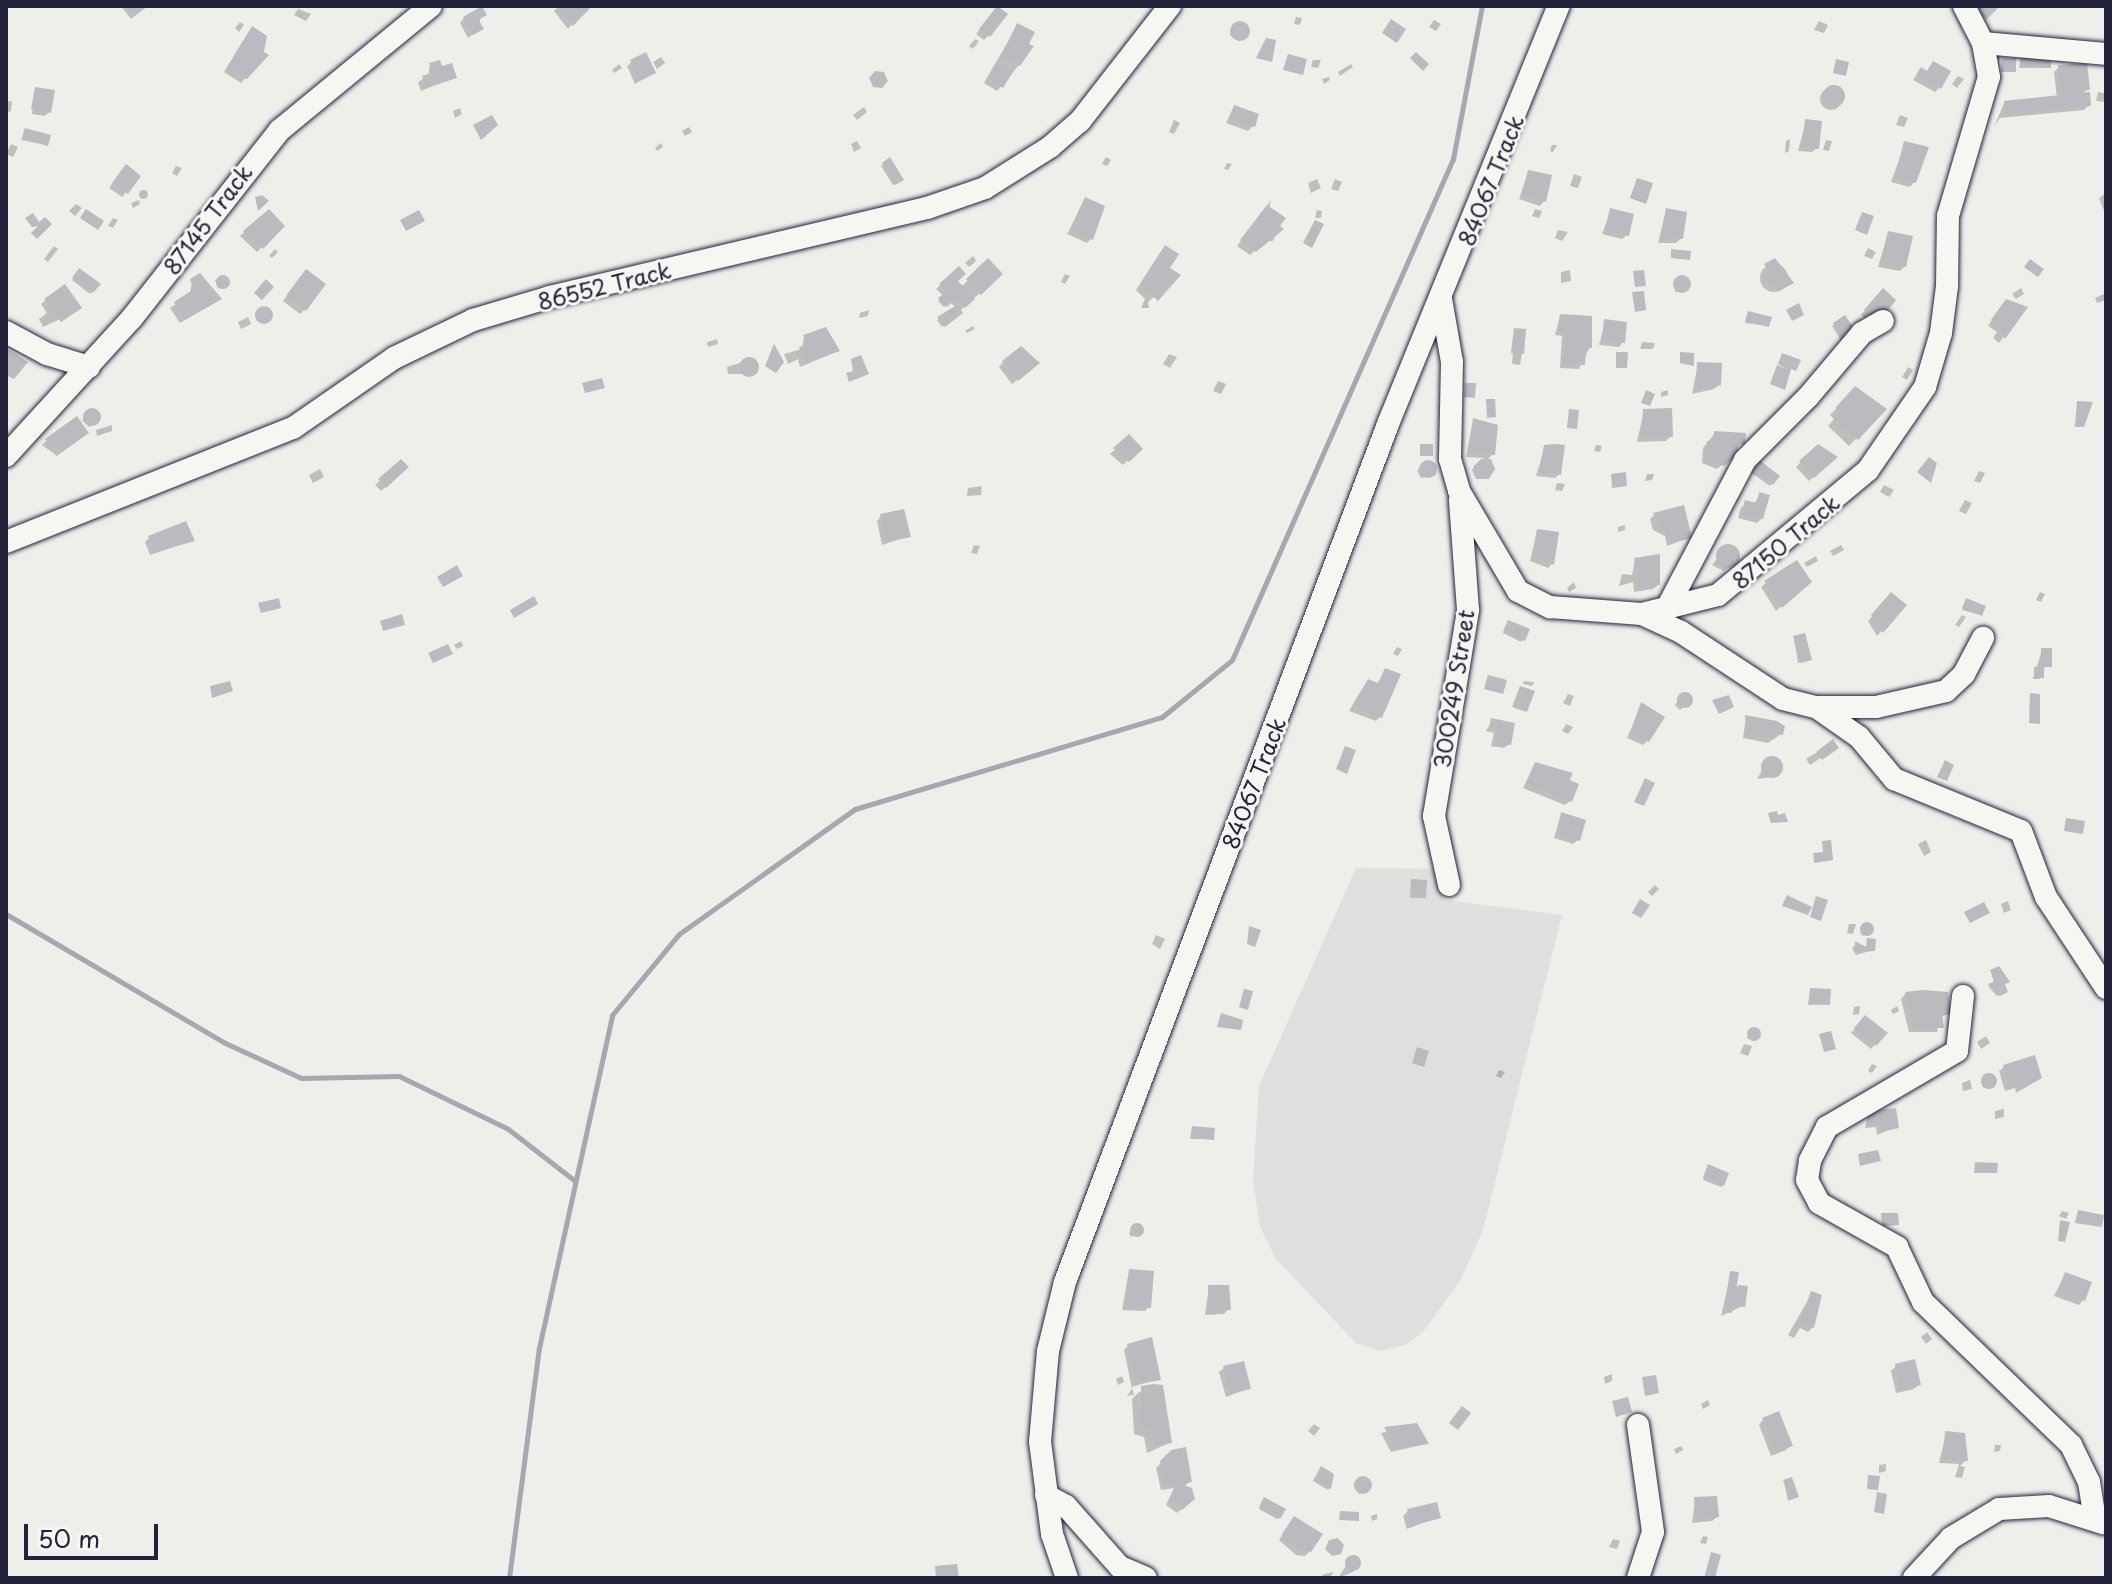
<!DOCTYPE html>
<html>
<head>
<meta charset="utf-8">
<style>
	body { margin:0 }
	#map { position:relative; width:2112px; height:1584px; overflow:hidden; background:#eeeeeb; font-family:"Playpen Sans",sans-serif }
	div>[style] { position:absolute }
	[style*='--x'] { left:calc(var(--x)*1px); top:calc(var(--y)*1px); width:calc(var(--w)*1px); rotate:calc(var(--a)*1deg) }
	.built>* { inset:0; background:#dfdfde }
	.shadow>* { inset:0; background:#0003 }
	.round { border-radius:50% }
	.stream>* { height:5px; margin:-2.5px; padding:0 2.5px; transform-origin:2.5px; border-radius:2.5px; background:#a7a7af }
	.building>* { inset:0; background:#bbbbbf }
	.roads { filter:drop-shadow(0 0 2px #22223b) drop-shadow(0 0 2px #22223b) }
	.minor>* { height:22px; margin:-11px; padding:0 11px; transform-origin:11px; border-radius:11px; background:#f6f6f2 }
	span { translate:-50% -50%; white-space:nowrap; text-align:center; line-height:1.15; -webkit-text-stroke:6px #f6f6f2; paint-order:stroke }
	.street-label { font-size:22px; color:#22223b }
	.frame { position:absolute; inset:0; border:8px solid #22223b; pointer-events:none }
	.scale { position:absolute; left:24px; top:1524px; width:134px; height:36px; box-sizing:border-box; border:4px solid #22223b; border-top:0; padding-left:10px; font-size:24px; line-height:28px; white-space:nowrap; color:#22223b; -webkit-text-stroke:6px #f6f6f2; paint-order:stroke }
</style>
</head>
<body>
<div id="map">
	<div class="built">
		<i style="clip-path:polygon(1356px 868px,1438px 869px,1445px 900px,1562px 915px,1483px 1230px,1460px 1281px,1423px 1332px,1405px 1345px,1379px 1351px,1356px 1343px,1276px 1259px,1260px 1227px,1253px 1181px,1259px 1086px)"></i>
	</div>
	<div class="shadow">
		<i style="clip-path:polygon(121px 6px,148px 6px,131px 19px)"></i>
		<i style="clip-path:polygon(559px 6px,589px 6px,568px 29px,554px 11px)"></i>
		<i style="clip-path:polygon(2000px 6px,1986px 20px,1970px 8px,1972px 6px)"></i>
		<i style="clip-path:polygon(298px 9px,311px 14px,306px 21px,294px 15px)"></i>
		<i style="clip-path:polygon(993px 13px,988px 36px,984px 40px,976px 34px)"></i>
		<i style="clip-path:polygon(1296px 17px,1302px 18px,1300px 25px,1294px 24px)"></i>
		<i style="clip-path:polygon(464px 18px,480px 19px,481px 29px,468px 38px,460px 23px)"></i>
		<i style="clip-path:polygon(1434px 20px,1441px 24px,1436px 31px,1429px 27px)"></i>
		<i style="clip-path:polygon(1819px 21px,1828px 25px,1824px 33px,1814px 30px)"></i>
		<i style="clip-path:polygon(240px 22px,244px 25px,239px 32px,235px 28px)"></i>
		<i style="clip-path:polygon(1239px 23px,1247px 30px,1239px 41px,1230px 35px)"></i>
		<i style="clip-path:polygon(1017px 26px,1019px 65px,997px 91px,984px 83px)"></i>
		<i style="clip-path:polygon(252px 29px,266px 56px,241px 83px,224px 72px)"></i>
		<i style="clip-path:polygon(975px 39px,979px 41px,973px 49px,969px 46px)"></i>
		<i style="clip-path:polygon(661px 57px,665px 63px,657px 69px,653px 62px)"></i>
		<i style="clip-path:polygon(2021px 59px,2049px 67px,2019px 68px)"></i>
		<i style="clip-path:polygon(1313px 60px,1321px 60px,1318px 68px,1311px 67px)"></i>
		<i style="clip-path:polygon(632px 62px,654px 72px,635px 84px,627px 66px)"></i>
		<i style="clip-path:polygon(619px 64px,622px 68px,614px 73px,612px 70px)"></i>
		<i style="clip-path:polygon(1351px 64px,1353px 67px,1340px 76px,1338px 72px)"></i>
		<i style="clip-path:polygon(430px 65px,455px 77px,421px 91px,418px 82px,428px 76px)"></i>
		<i style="clip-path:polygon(2059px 67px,2087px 89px,2082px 95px,2089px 105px,2084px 110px,2000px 118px,1994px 127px,2004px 103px,2057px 98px,2054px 72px)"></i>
		<i style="clip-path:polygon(1921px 69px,1939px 88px,1935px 92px,1913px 80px)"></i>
		<i style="clip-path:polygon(1958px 76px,1964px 79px,1957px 88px,1952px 84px)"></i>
		<i style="clip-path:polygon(1329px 77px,1330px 80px,1324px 84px,1322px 79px)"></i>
		<i class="round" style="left:1820px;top:88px;width:22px;height:22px"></i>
		<i style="clip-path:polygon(36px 89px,49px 112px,45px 116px,32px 114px)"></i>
		<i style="clip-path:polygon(2098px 92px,2106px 93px,2105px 102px,2096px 101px)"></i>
		<i style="clip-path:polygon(12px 101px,11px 111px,6px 113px,6px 102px)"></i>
		<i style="clip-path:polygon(864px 107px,867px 112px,857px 120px,853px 115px)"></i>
		<i style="clip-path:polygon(1234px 107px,1253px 126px,1248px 131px,1226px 123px)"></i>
		<i style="clip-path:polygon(460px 108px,462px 114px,455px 118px,453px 111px)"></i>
		<i style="clip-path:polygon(1900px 115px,1908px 118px,1904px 127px,1896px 125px)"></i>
		<i style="clip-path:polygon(1174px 120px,1180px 123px,1174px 134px,1169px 132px)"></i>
		<i style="clip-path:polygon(1806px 121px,1817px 148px,1812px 152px,1798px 151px)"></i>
		<i style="clip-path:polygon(689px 127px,692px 132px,685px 136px,682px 131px)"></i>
		<i style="clip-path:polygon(25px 130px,46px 145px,21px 140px)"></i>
		<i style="clip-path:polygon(1790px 139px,1789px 151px,1785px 153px,1786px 141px)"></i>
		<i style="clip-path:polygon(1826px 140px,1832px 141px,1829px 151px,1823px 150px)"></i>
		<i style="clip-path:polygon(857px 141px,861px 148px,854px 152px,851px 144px)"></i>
		<i style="clip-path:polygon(661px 143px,663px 147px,657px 151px,655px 148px)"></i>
		<i style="clip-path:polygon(1905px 143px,1914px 182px,1910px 187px,1891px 182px)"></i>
		<i style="clip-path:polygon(11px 144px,18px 147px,13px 157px,6px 154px)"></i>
		<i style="clip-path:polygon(1552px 145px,1557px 145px,1553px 152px,1550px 151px)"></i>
		<i style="clip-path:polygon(1106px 157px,1111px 160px,1107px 166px,1102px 164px)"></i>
		<i style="clip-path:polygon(890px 160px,900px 181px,893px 185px,881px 166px)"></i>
		<i style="clip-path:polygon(1227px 163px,1232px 164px,1228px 170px,1224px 169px)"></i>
		<i style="clip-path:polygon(176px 166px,182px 168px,177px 176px,172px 173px)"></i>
		<i style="clip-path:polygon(121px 171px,138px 177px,122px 197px,109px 188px)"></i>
		<i style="clip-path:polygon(1528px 172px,1544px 201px,1540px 206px,1519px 199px)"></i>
		<i style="clip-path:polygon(1574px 174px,1582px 177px,1578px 188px,1570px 186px)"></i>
		<i style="clip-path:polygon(1317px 179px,1321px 188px,1311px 193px,1308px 183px)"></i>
		<i style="clip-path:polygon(1335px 179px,1342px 182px,1338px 191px,1331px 189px)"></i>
		<i class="round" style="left:138.5px;top:189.5px;width:9px;height:9px"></i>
		<i style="clip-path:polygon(2106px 193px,2106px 209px,2103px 209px,2099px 198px)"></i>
		<i style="clip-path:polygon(139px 200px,140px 204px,133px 208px,131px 203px)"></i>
		<i style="clip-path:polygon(1086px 200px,1091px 239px,1087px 243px,1067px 234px)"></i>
		<i style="clip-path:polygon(1271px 200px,1269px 209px,1283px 219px,1273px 241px,1264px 241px,1250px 255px,1237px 246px)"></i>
		<i style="clip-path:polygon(76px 204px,82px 208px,75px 216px,69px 211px)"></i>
		<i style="clip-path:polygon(1535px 209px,1542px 211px,1539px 218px,1532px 216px)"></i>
		<i style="clip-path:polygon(1317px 210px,1322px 211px,1321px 218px,1315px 218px)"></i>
		<i style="clip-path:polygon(1611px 210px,1627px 235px,1622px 239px,1602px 234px)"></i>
		<i style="clip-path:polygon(1666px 210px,1681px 238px,1676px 243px,1658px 243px)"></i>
		<i style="clip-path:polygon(269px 211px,282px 226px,257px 252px,240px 236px)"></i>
		<i style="clip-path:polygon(113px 218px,118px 220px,113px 228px,108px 226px)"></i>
		<i style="clip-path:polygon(1558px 230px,1568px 232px,1562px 241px,1555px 238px)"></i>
		<i style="clip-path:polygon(1888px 233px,1905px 266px,1900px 271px,1878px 267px)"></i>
		<i style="clip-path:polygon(54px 246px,58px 249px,48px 262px,44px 259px)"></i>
		<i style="clip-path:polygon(1868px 248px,1876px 252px,1872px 259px,1864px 256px)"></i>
		<i style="clip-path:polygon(275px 249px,278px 252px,272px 258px,269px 256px)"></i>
		<i style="clip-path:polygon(1161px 252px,1167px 269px,1178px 275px,1148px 302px,1149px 308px,1141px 308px,1145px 299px,1136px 290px)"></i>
		<i style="clip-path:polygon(973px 256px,976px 261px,969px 267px,965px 263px)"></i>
		<i style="clip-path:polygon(988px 261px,1001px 274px,942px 327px,937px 320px,956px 308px,950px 302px,944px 307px,938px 301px,945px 297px,936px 289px,959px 269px,956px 281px,961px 287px)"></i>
		<i class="round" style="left:1760px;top:264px;width:28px;height:28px"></i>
		<i style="clip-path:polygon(80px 270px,98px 284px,90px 294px,72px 280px)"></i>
		<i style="clip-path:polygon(1570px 270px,1571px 281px,1561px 283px,1561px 272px)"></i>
		<i style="clip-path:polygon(1065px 274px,1070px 276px,1065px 284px,1061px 282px)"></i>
		<i style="clip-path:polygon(301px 276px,305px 309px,300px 314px,283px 301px)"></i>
		<i style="clip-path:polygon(227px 277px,229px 282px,218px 289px,215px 280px)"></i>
		<i style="clip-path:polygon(192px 281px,219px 299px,180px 323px,170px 308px,190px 294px)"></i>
		<i style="clip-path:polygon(1674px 281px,1689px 281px,1688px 290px,1675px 292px)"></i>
		<i style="clip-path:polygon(2021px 288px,2024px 294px,2016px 299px,2012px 294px)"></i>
		<i style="clip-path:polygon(1883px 291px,1877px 320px,1870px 313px,1865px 319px,1861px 315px)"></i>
		<i style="clip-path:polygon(2106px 293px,2106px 300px,2097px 303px,2095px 298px)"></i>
		<i style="clip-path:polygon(46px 300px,75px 312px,43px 327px,39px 319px,47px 313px,41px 304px)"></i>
		<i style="clip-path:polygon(2001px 306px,2025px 308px,1999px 343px,1993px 338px,1997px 332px,1988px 326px)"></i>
		<i style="clip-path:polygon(262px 308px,270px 312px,263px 324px,256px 320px)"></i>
		<i style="clip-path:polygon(869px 310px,868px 316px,859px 318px,860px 313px)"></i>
		<i style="clip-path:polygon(1748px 313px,1768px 326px,1745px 323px)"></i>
		<i style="clip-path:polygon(1560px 316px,1590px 347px,1579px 369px,1560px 368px,1562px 336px,1555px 335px)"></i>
		<i style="clip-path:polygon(248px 317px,251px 324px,241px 329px,238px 322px)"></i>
		<i style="clip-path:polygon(1845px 318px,1855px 333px,1842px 342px,1832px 326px)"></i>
		<i style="clip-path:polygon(1605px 322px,1623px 342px,1619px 347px,1599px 345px)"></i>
		<i style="clip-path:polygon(973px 326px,975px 329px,967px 333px,965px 331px)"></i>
		<i style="clip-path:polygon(1515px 330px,1522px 353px,1520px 365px,1512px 364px)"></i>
		<i style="clip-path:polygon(804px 337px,838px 351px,800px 367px,798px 359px,788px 364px,784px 354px,802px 349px)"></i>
		<i style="clip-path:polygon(717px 339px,718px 344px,708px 347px,707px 342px)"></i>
		<i style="clip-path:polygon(1655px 343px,1653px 349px,1640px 349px,1642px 342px)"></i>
		<i style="clip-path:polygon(1169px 354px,1177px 357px,1170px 368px,1163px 364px)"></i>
		<i style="clip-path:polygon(755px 358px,757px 374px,728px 374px,727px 367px)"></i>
		<i style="clip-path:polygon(1003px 362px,1033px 367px,1012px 384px,999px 367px)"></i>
		<i style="clip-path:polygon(1698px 364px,1719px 385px,1714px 389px,1692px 394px)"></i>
		<i style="clip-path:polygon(1908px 367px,1913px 370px,1907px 380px,1902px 377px)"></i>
		<i style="clip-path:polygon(1218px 381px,1226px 384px,1221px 394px,1213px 391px)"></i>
		<i style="clip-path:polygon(1855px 389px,1885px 409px,1849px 446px,1828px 426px,1834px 419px,1830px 415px)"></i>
		<i style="clip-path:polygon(1668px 390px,1668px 395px,1661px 397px,1661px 392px)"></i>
		<i style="clip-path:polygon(92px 411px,99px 417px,89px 427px,82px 420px)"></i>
		<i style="clip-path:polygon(1644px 411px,1671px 436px,1666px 441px,1637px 442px)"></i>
		<i style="clip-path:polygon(1473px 420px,1493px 454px,1486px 461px,1493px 469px,1485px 479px,1476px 479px,1472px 470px,1484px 458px,1466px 457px)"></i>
		<i style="clip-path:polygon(112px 425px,112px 431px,97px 436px,96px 430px)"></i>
		<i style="clip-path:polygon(1715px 433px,1743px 435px,1735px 454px,1717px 469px,1702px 463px,1703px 448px)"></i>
		<i style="clip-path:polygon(82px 437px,57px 456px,42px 445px,46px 441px)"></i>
		<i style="clip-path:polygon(1129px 437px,1140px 449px,1123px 465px,1110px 454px)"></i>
		<i style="clip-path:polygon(1596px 445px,1602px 446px,1600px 452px,1594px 451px)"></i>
		<i style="clip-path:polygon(1818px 446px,1835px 457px,1809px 481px,1796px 467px)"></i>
		<i style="clip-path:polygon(1545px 447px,1559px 474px,1555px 478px,1536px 476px)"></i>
		<i style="clip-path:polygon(401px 461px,406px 467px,381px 491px,375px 485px)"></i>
		<i style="clip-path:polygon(1757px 461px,1777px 476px,1770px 486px,1749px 471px)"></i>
		<i style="clip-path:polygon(1434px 463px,1436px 475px,1421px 478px,1417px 470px)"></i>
		<i style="clip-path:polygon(320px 469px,324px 477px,313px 483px,309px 475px)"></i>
		<i style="clip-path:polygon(1979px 471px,1985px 473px,1980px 483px,1974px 481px)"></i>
		<i style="clip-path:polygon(1654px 474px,1652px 480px,1645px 481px,1647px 474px)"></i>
		<i style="clip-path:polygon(1565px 484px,1562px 491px,1555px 490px,1557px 483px)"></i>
		<i style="clip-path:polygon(1884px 485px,1894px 490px,1889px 497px,1880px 492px)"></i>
		<i style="clip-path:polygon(982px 486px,981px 495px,967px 496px,968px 488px)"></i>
		<i style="clip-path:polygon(1760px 494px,1762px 518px,1757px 523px,1738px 518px,1741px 507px,1754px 504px)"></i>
		<i style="clip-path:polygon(1965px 500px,1972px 503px,1966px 514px,1959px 511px)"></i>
		<i style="clip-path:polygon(1654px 515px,1690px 537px,1667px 546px,1665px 536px,1653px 530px,1650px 519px)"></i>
		<i style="clip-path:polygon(881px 516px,909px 536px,882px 545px,877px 521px)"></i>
		<i style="clip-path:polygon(1625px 525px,1625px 530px,1618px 532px,1618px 527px)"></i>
		<i style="clip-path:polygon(1537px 531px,1552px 564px,1548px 568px,1530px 561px)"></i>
		<i style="clip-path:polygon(149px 538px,192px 541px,150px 555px,145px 542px)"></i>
		<i style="clip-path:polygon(1728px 544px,1740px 556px,1724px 571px,1712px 565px)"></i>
		<i style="clip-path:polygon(1841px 545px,1844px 550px,1833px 556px,1830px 551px)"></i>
		<i style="clip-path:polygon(980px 546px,977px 554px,971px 553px,974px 545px)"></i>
		<i style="clip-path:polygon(1816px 556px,1818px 561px,1807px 567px,1804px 563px)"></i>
		<i style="clip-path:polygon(1635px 560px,1658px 585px,1653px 589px,1634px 592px,1633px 582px,1619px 586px,1622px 574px,1632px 575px)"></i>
		<i style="clip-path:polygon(1809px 581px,1776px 611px,1761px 587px,1766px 583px)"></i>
		<i style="clip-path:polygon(1574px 582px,1576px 588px,1569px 592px,1567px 588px)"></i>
		<i style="clip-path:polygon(2040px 592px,2045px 594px,2041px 602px,2036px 600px)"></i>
		<i style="clip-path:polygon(1891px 595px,1904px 606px,1877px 636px,1868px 621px)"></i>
		<i style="clip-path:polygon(1965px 602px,1980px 615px,1962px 610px)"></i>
		<i style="clip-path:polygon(1962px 615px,1966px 617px,1959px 627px,1955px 625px)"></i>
		<i style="clip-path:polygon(1507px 624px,1523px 640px,1521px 642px,1503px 633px)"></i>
		<i style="clip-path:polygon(1794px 638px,1808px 661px,1798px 663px)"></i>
		<i style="clip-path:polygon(461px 641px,463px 646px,457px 649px,454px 645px)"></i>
		<i style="clip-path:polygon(1397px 647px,1402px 649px,1398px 656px,1393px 654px)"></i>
		<i style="clip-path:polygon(2042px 650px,2050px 666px,2042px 668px,2040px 679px,2033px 679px)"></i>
		<i style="clip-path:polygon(1385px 670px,1380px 717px,1376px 721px,1349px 711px,1364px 686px,1377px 685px)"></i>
		<i style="clip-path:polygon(1524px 681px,1534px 682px,1532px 686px,1523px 684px)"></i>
		<i style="clip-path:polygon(1683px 692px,1692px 698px,1680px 710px,1675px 705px)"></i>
		<i style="clip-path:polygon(1568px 694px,1574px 696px,1570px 706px,1563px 703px)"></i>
		<i style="clip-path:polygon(1642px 704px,1647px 741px,1643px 745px,1627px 738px)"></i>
		<i style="clip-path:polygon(1746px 717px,1781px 734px,1768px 743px,1743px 738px)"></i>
		<i style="clip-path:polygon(1492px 721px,1509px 744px,1504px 748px,1491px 746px,1494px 733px,1486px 731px)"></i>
		<i style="clip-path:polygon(1566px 724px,1573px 727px,1568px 734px,1562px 731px)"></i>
		<i style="clip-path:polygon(1837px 747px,1810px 765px,1806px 759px,1814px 754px)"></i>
		<i style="clip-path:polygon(1769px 758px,1780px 759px,1779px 776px,1757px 779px)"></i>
		<i style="clip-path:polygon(1535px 764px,1567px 782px,1570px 801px,1565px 805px,1523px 788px)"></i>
		<i style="clip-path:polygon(1561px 814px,1578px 840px,1573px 844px,1554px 838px)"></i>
		<i style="clip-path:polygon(1926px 840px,1931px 852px,1924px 856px,1918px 844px)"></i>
		<i style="clip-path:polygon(1655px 885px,1659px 889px,1652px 896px,1648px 892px)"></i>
		<i style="clip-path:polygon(2008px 901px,2011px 910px,2004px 913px,2001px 904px)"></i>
		<i style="clip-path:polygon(1849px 924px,1856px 924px,1853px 934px,1847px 933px)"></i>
		<i style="clip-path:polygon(1868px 924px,1872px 928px,1863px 936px,1860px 933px)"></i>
		<i style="clip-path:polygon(1156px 935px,1165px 939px,1160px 949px,1152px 944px)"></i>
		<i style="clip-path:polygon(1868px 941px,1873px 950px,1856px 955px,1852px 948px,1859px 943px,1865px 949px)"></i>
		<i style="clip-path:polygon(1991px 972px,2004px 993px,1997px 996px,1988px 986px,1994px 983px)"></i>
		<i style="clip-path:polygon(1810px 990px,1828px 1004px,1808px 1005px)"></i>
		<i style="clip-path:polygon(1905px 994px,1946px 994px,1949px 1013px,1940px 1018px,1937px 1032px,1909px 1032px,1901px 999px)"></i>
		<i style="clip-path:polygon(1860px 1006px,1859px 1014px,1853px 1015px,1854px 1007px)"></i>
		<i style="clip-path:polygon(1897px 1006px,1899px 1011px,1893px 1014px,1891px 1010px)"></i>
		<i style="clip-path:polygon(1861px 1022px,1885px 1033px,1871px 1049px,1851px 1033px)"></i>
		<i style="clip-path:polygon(1758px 1031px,1756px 1039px,1747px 1039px,1749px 1031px)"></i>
		<i style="clip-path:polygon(1986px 1036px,1990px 1043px,1981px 1049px,1977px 1042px)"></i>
		<i style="clip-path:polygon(1744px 1044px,1752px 1046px,1748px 1056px,1740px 1053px)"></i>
		<i style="clip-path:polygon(1872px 1064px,1877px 1066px,1872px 1073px,1868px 1071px)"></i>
		<i style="clip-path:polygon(2004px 1067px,2039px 1078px,2016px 1093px,2015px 1088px,2005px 1091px,1999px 1071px)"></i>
		<i style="clip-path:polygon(1499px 1070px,1505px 1072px,1501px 1078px,1496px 1076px)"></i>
		<i style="clip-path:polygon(1985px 1077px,1993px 1077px,1990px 1088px,1982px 1087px)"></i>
		<i style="clip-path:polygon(1970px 1080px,1972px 1089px,1963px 1091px,1962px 1083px)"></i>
		<i style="clip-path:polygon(2004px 1109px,2004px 1117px,1995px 1119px,1995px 1111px)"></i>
		<i style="clip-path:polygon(1868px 1113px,1896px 1127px,1877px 1135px,1876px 1127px,1865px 1128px)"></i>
		<i style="clip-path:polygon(1192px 1128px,1212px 1139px,1190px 1139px)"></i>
		<i style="clip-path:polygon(1707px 1169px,1723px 1185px,1721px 1187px,1703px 1180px)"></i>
		<i style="clip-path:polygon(2062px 1211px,2069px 1213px,2066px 1219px,2059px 1216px)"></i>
		<i style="clip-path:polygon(1139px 1226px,1142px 1231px,1131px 1237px,1129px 1233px)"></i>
		<i style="clip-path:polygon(1129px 1271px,1149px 1307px,1145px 1311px,1122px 1310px)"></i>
		<i style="clip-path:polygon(1731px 1273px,1735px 1286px,1746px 1287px,1743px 1306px,1721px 1316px)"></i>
		<i style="clip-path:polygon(2065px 1274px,2083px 1300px,2079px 1305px,2054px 1296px)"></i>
		<i style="clip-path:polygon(1209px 1287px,1229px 1309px,1224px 1314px,1205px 1315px)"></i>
		<i style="clip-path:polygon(1812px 1293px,1813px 1327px,1808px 1332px,1800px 1328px,1794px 1338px,1788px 1335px)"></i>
		<i style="clip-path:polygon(1927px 1332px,1932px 1339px,1926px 1344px,1921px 1337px)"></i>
		<i style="clip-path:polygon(1128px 1346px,1159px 1379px,1132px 1387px,1134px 1395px,1127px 1396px,1132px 1389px,1124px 1350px)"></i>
		<i style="clip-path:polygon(1896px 1366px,1918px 1385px,1914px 1389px,1896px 1393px,1891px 1371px)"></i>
		<i style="clip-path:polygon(1224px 1368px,1249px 1388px,1226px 1397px,1219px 1372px)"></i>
		<i style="clip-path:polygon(1612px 1374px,1612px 1381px,1605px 1384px,1604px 1377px)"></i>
		<i style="clip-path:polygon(1122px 1376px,1124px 1382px,1118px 1385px,1116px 1379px)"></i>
		<i style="clip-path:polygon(1162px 1388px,1169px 1443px,1147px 1453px,1144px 1437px,1134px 1434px,1132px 1399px,1139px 1392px)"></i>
		<i style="clip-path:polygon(1708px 1400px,1710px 1405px,1703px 1409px,1701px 1404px)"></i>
		<i style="clip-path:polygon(1763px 1420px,1790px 1445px,1786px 1450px,1771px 1456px,1759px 1425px)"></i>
		<i style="clip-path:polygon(1314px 1424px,1320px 1428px,1314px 1436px,1308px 1431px)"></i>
		<i style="clip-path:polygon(1416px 1425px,1426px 1444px,1391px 1452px,1381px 1433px)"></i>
		<i style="clip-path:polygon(1946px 1433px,1966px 1460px,1960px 1466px,1965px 1467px,1962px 1478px,1955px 1477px,1959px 1464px,1939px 1463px)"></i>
		<i style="clip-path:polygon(2001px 1445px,2000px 1451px,1994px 1452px,1995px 1445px)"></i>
		<i style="clip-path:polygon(1681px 1446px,1683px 1450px,1676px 1454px,1674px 1449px)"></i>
		<i style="clip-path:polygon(1172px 1452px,1190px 1481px,1184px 1487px,1193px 1499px,1177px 1513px,1166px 1505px,1174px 1488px,1161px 1490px,1156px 1468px)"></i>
		<i style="clip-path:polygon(1886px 1464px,1886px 1471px,1879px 1473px,1879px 1465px)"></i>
		<i style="clip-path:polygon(1320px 1470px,1332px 1485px,1328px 1490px,1313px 1481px)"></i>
		<i style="clip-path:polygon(1364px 1478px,1370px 1486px,1359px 1494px,1354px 1486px)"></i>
		<i style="clip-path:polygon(1784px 1481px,1795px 1498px,1788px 1501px)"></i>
		<i style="clip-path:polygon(1695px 1499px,1717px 1517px,1712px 1521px,1692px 1523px)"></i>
		<i style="clip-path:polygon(1263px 1501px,1279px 1518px,1277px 1519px,1259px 1509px)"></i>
		<i style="clip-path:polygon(1408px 1511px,1439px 1517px,1407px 1529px,1403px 1516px)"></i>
		<i style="clip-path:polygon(1377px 1514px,1377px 1519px,1372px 1521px,1371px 1516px)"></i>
		<i style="clip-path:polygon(1290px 1523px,1310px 1551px,1305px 1556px,1296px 1555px,1279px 1540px)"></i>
		<i style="clip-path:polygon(1703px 1536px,1708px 1537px,1706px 1544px,1700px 1543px)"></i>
		<i style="clip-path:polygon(1613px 1539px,1620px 1541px,1617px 1549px,1609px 1547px)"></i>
		<i style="clip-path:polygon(1353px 1555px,1359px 1557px,1353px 1572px,1338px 1578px)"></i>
		<i style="clip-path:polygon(1333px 1572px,1330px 1578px,1321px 1575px)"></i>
	</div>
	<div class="stream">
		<i style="--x:6;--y:914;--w:252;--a:30.5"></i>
		<i style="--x:223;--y:1042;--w:86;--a:24.8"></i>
		<i style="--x:301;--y:1078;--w:98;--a:-1.2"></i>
		<i style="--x:399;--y:1076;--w:121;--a:25.9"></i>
		<i style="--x:508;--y:1129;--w:85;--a:37.8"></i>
		<i style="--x:509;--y:1578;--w:232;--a:-82.6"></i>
		<i style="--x:539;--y:1348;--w:341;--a:-77.6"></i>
		<i style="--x:612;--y:1015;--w:105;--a:-50.4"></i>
		<i style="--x:679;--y:934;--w:216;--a:-35.4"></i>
		<i style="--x:855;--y:809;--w:320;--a:-16.7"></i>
		<i style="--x:1162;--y:717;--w:90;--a:-39.2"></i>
		<i style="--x:1232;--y:660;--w:548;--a:-66.2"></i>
		<i style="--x:1453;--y:159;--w:156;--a:-79.3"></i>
	</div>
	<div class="building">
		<i style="clip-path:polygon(482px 6px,487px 15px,478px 20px,484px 29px,473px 35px,463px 17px)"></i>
		<i style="clip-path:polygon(558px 6px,592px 6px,573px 26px)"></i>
		<i style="clip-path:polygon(997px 6px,1008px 14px,990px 37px,979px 29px)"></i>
		<i style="clip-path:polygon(1391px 19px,1406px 29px,1397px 43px,1382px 33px)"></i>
		<i class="round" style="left:1230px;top:21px;width:20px;height:20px"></i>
		<i style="clip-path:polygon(1017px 23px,1035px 32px,1029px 44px,1034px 46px,1020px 66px,1001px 57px)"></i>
		<i style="clip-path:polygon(252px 26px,267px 36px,264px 52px,269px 55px,247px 79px,227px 67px)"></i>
		<i style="clip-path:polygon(1266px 38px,1276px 40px,1272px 62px,1256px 58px)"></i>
		<i style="clip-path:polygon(646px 52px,656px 73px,640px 81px,630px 60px)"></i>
		<i style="clip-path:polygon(1416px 52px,1429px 64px,1423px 71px,1410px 58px)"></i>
		<i style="clip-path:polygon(1288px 54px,1307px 59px,1303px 75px,1283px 70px)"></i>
		<i style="clip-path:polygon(2051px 55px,2051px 68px,2020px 67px,2020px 57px)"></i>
		<i style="clip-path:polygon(2002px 58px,2016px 58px,2016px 72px,2001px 72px)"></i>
		<i style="clip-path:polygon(1836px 59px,1849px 62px,1846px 76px,1833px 73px)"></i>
		<i style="clip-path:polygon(440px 60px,442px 66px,452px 63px,457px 78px,426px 88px,422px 76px,432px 73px,429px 63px)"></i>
		<i style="clip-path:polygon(997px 61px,1014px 70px,1003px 88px,987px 78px)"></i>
		<i style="clip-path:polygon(1933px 61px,1951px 71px,1941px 89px,1916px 75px,1921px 67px,1927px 71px)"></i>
		<i style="clip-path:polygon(2087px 63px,2090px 90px,2060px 92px,2058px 65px)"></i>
		<i style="clip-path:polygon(875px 71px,884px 72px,888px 81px,882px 88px,873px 87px,869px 78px)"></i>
		<i class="round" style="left:1823px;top:85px;width:22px;height:22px"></i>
		<i style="clip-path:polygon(35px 87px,55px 90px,51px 113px,31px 109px)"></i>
		<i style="clip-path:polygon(2090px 92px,2091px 106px,2005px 114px,2004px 101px)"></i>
		<i style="clip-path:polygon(1234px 105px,1259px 114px,1255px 127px,1229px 118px)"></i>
		<i style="clip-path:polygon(492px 115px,498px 125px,481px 140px,473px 125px)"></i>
		<i style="clip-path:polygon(1805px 119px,1822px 121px,1819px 149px,1802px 147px)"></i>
		<i style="clip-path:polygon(25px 128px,51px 135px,48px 146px,22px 138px)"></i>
		<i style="clip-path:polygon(1904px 141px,1929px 147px,1916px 183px,1895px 178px)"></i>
		<i style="clip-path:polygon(890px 157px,904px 180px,895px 185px,882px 163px)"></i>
		<i style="clip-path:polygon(126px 164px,141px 176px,128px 194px,112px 183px)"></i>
		<i style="clip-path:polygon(1528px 170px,1552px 175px,1546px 202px,1522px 194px)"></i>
		<i style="clip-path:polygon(1637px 178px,1653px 183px,1646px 204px,1630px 198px)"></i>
		<i style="clip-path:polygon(262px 195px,269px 201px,258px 211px,255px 197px)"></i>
		<i style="clip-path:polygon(1085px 197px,1105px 206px,1093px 240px,1070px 229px)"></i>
		<i style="clip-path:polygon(1267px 205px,1286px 218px,1280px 226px,1284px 229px,1256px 252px,1240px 240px)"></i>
		<i style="clip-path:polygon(1610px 208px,1634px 214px,1629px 236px,1605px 230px)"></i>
		<i style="clip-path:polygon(1666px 208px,1687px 212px,1683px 239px,1661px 239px)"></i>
		<i style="clip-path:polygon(86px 209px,104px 221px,98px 230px,80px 218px)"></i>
		<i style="clip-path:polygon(269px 209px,285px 226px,263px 249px,243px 231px)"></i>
		<i style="clip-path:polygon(419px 210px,425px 221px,406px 231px,400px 220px)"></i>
		<i style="clip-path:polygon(1862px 212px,1874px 216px,1867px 235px,1855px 230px)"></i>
		<i style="clip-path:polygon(33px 213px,39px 222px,45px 217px,52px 224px,37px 239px,31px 233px,38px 226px,32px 227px,25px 218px)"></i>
		<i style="clip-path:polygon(1315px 220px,1324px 224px,1312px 248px,1303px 243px)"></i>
		<i style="clip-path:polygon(1888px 231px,1913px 236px,1906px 267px,1881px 263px)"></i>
		<i style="clip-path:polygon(1165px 245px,1179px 254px,1170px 268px,1181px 275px,1158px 301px,1140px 284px)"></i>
		<i style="clip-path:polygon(1671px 249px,1691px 251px,1690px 260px,1671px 258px)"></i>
		<i style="clip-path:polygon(988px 258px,1003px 274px,981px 295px,966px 279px)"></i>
		<i style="clip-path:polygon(1775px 258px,1794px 283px,1779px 291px,1763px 276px,1769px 272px,1764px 264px)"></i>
		<i style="clip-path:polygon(2030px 259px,2044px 269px,2038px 277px,2024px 267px)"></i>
		<i style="clip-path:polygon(959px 266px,966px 274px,958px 281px,975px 299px,965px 308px,950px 290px,954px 300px,947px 307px,938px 298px,946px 292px,939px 284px)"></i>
		<i style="clip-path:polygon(79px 268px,101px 284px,93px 293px,72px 278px)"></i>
		<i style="clip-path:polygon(306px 269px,326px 284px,306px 311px,286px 296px)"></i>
		<i style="clip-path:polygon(1644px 270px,1646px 286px,1635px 287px,1633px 271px)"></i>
		<i style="clip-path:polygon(200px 273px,222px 299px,185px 320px,174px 302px,194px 289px,190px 279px)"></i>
		<i class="round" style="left:216px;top:275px;width:14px;height:14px"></i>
		<i class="round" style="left:1673px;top:275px;width:18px;height:18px"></i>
		<i style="clip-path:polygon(266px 279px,274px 287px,262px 300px,254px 293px)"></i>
		<i style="clip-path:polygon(65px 284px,82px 308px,61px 322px,44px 299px)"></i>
		<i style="clip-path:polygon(1883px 288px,1896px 300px,1883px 317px,1875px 310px,1870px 316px,1864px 310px)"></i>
		<i style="clip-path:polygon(1644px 291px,1646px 310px,1635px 312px,1632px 292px)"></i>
		<i style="clip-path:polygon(2006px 299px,2028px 307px,2005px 339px,1991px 320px)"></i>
		<i style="clip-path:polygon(1799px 303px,1804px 315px,1792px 321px,1786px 310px)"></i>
		<i style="clip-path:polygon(957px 305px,963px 313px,945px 327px,937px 317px)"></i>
		<i class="round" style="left:255px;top:306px;width:18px;height:18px"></i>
		<i style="clip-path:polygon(1748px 311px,1772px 317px,1769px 327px,1745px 321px)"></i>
		<i style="clip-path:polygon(1560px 314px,1592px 316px,1592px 348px,1586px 348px,1585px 365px,1563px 364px,1566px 332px,1558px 331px)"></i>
		<i style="clip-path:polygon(1845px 315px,1857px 333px,1844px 342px,1833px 323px)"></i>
		<i style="clip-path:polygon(1604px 319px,1627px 322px,1625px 343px,1602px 341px)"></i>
		<i style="clip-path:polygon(826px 327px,840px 351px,805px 363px,799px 347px,806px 345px,803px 335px)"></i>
		<i style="clip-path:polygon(1514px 328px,1526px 329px,1524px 354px,1511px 353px)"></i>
		<i style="clip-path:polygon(774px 344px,784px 362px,776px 373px,765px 366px)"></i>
		<i style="clip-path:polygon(1021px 346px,1040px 363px,1018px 381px,1002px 361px)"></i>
		<i style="clip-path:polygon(6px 348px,28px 362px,14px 379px,6px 375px)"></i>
		<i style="clip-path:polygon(1616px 352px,1628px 352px,1627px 368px,1616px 368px)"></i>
		<i style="clip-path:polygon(1680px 352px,1694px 353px,1694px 366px,1680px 363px)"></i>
		<i style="clip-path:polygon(1782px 353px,1801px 360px,1796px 371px,1791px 369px,1785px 390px,1770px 384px,1777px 365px,1787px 369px,1778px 364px)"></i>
		<i style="clip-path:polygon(861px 355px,869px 374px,849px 382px,846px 373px,853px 371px,851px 359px)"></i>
		<i class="round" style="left:739px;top:357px;width:20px;height:20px"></i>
		<i style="clip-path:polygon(1697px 362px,1722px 363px,1721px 385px,1696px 390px)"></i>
		<i style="clip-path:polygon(602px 378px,605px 388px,585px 393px,582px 383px)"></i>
		<i style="clip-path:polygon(1465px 383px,1476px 383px,1475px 398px,1464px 397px)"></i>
		<i style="clip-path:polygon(1855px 386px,1887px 409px,1858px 440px,1833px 418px,1840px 411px,1836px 407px)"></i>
		<i style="clip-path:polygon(1646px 390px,1655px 394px,1650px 406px,1641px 403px)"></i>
		<i style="clip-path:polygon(1486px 399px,1495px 399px,1496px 417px,1487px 418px)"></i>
		<i style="clip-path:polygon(2077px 401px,2093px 402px,2084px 427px,2075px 427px)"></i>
		<i class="round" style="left:83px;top:408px;width:18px;height:18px"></i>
		<i style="clip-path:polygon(1672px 408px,1673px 437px,1641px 438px,1643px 409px)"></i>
		<i style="clip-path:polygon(1569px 409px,1579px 410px,1577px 429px,1567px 428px)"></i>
		<i style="clip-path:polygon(77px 416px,89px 433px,62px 452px,58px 446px,53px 449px,45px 439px)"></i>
		<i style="clip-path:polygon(1473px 418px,1498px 425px,1495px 455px,1469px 453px)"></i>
		<i style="clip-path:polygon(1714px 431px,1746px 433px,1745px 445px,1738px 444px,1737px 455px,1724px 466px,1705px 459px,1707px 441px,1714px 441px)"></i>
		<i style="clip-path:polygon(1129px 434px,1143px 449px,1129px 462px,1113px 448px)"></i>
		<i style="clip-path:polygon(1420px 444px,1433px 444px,1433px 456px,1420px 456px)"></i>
		<i style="clip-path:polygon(1555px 444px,1565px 445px,1561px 475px,1539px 472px,1544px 445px)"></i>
		<i style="clip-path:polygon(1818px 444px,1838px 457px,1814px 478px,1799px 461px)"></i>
		<i style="clip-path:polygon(1929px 457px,1937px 463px,1931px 483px,1917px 472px)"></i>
		<i style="clip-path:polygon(1757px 458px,1780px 476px,1773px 485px,1750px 468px)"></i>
		<i style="clip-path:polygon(401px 459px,409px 467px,386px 488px,378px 479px)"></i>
		<i style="clip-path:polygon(1481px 459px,1491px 459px,1495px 469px,1489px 479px,1478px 478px,1473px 467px)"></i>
		<i class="round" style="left:1419px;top:460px;width:18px;height:18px"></i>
		<i style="clip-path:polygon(1626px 472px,1627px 486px,1612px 488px,1611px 474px)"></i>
		<i style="clip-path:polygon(1759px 492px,1770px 495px,1763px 519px,1741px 514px,1745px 500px,1757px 503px)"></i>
		<i style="clip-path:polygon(1684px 505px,1692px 538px,1672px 543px,1653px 513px)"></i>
		<i style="clip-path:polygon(904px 509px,911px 537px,887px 542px,880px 514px)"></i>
		<i style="clip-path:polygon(186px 521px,195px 541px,154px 552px,148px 536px)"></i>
		<i style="clip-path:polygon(1537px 529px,1559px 532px,1554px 565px,1533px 556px)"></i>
		<i class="round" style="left:1716px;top:544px;width:24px;height:24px"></i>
		<i style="clip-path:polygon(1660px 554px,1660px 585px,1639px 588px,1634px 558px)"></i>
		<i style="clip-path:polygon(1797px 560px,1812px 582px,1782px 608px,1764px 581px)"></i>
		<i style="clip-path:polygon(457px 565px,463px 576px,443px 587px,437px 577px)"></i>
		<i style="clip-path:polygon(1891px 592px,1907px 605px,1883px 633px,1871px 615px)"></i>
		<i style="clip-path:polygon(534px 596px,538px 604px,514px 618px,510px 610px)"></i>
		<i style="clip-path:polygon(279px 598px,281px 608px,261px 613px,258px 603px)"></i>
		<i style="clip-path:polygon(1966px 598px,1986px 606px,1982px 616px,1962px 608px)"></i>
		<i style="clip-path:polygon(402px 614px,405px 625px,383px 631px,380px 621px)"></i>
		<i style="clip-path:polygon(1508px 620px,1530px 629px,1525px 641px,1503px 631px)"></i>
		<i style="clip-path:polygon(1805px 633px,1812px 660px,1800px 663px,1793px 636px)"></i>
		<i style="clip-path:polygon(448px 644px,453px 654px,433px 663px,428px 653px)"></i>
		<i style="clip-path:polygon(2041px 648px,2052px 648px,2052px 667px,2044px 667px,2044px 678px,2034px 678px,2034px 667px,2041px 668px)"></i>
		<i style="clip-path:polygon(1385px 668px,1401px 674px,1382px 718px,1352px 706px,1368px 679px,1378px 683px)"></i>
		<i style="clip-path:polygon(1488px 675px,1507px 680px,1503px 694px,1484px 689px)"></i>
		<i style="clip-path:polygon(230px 681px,233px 691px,212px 698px,210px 686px)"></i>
		<i style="clip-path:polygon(1520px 686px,1535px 691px,1527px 712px,1512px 707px)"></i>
		<i class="round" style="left:1677px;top:692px;width:16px;height:16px"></i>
		<i style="clip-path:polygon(2030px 693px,2040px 694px,2040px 724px,2029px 723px)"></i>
		<i style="clip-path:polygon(1729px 695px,1734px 707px,1719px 714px,1712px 700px)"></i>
		<i style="clip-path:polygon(1641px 702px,1665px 717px,1649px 742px,1630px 733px)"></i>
		<i style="clip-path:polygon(1745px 715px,1777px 721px,1785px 726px,1783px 735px,1775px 734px,1774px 739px,1747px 734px)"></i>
		<i style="clip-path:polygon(1491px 718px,1515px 723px,1511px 745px,1495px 742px,1497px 729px,1489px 727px)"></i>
		<i style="clip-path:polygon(1833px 739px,1839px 748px,1822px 760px,1816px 752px)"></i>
		<i style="clip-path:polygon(1345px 746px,1356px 750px,1347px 774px,1336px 769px)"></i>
		<i class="round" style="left:1761px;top:756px;width:22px;height:22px"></i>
		<i style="clip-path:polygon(1945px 760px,1954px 765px,1947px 781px,1937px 777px)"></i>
		<i style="clip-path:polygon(1535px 762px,1573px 773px,1570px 780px,1579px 784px,1572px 802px,1526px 783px)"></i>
		<i style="clip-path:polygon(1645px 778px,1655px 783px,1644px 806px,1634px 802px)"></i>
		<i style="clip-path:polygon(1777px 811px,1778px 815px,1785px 813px,1788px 822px,1771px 823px,1768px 813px)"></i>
		<i style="clip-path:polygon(1561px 812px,1586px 820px,1580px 841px,1557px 834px)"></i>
		<i style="clip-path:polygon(2066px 818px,2085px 821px,2083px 834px,2064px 831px)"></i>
		<i style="clip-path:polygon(1831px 840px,1833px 860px,1814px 863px,1813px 853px,1823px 852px,1822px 841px)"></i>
		<i style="clip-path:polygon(1411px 879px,1427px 880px,1426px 898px,1410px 898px)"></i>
		<i style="clip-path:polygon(1787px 895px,1812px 907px,1808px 915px,1782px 906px)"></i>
		<i style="clip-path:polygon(1816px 896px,1828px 900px,1821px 921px,1810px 917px)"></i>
		<i style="clip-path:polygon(1640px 899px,1650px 905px,1641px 918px,1632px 913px)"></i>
		<i style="clip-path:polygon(1984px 902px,1990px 913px,1970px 923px,1964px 912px)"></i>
		<i class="round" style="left:1860px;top:922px;width:14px;height:14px"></i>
		<i style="clip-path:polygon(1249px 926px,1261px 930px,1255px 947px,1247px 944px)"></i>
		<i style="clip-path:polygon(1867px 938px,1876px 939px,1875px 951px,1854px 952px,1855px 941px,1866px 947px)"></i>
		<i style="clip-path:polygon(1999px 966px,2010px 982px,2005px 984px,2008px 992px,2000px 996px,1988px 984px,1995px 981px,1990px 970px)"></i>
		<i style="clip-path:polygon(1810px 988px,1831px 989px,1830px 1005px,1809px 1004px)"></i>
		<i style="clip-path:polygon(1244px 989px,1253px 991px,1248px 1010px,1239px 1007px)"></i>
		<i style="clip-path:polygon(1923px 990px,1948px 992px,1951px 1014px,1942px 1015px,1944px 1028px,1914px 1028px,1905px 992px)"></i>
		<i style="clip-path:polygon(1221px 1013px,1243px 1020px,1241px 1030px,1217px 1027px)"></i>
		<i style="clip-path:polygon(1865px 1015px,1888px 1033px,1876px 1046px,1854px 1028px)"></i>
		<i class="round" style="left:1747px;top:1027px;width:14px;height:14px"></i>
		<i style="clip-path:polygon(1831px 1031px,1836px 1049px,1824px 1052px,1819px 1034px)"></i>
		<i style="clip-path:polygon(1417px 1047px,1429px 1051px,1424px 1067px,1412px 1063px)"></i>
		<i style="clip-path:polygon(2035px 1055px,2042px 1078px,2021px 1090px,2019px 1085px,2010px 1088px,2003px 1065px)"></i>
		<i class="round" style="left:1981px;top:1073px;width:16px;height:16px"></i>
		<i style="clip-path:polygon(1896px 1108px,1899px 1128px,1881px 1132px,1880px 1123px,1869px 1124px,1867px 1111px)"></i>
		<i style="clip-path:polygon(1192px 1126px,1215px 1128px,1214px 1140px,1191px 1138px)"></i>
		<i style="clip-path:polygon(1878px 1150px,1881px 1161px,1860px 1166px,1858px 1154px)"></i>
		<i style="clip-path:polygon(1975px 1162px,1998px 1163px,1997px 1173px,1974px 1173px)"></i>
		<i style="clip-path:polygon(1708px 1164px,1729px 1173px,1724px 1186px,1703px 1178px)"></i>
		<i style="clip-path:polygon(2078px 1210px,2104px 1215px,2102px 1227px,2075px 1223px)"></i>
		<i style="clip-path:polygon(1881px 1213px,1898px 1213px,1899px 1225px,1882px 1226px)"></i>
		<i style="clip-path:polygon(2060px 1220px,2070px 1222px,2065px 1242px,2058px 1241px)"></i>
		<i class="round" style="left:1130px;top:1223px;width:14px;height:14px"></i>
		<i style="clip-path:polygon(1129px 1269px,1154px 1271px,1151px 1308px,1126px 1306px)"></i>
		<i style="clip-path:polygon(1730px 1271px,1739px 1272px,1736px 1291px,1739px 1285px,1748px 1286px,1745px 1307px,1733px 1305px,1732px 1313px,1724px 1312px)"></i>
		<i style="clip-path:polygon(2065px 1272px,2092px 1282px,2085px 1301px,2058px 1291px)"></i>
		<i style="clip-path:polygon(1208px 1285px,1229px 1285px,1231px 1310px,1209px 1311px)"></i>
		<i style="clip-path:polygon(1811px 1291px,1822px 1295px,1814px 1328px,1800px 1322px)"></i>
		<i style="clip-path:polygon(1152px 1337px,1161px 1380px,1136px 1384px,1127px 1344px)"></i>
		<i style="clip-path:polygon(1915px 1359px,1921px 1385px,1900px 1390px,1895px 1364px)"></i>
		<i style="clip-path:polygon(1244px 1361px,1251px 1389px,1230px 1394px,1223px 1366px)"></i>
		<i style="clip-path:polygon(1656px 1375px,1659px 1393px,1645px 1396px,1642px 1377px)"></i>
		<i style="clip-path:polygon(1153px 1384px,1163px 1385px,1172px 1443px,1154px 1446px,1151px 1430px,1141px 1427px,1138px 1412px,1142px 1411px,1141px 1386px)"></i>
		<i style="clip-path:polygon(1628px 1397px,1632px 1412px,1616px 1417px,1612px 1401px)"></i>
		<i style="clip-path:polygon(1462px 1406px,1471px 1413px,1458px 1430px,1449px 1423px)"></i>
		<i style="clip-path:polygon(1779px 1411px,1793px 1446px,1776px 1452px,1762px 1418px)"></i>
		<i style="clip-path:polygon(1417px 1423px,1429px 1444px,1396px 1448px,1384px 1427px)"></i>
		<i style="clip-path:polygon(1945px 1431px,1965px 1433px,1968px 1461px,1943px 1459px)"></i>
		<i style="clip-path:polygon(1186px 1447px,1192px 1482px,1180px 1484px,1192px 1488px,1195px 1499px,1182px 1510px,1169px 1500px,1176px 1485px,1165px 1487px,1160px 1461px,1171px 1450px)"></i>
		<i style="clip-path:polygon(1321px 1466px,1334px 1474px,1331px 1489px,1314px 1479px)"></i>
		<i style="clip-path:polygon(1868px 1475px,1880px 1476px,1878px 1490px,1867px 1489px)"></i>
		<i class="round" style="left:1354px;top:1476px;width:18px;height:18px"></i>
		<i style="clip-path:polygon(1792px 1477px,1799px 1497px,1790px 1500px,1783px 1480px)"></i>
		<i style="clip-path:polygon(1877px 1492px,1887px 1494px,1884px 1514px,1874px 1512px)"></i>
		<i style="clip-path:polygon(1717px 1496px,1719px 1517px,1696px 1519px,1694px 1497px)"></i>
		<i style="clip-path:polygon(1264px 1497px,1286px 1509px,1280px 1519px,1259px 1507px)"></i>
		<i style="clip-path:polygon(1437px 1502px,1441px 1518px,1411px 1526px,1407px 1509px)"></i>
		<i style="clip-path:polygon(1340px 1511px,1359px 1512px,1359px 1521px,1339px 1520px)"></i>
		<i style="clip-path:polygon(1294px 1516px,1323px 1534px,1311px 1552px,1286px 1542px,1282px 1534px)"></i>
		<i style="clip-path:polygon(1338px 1538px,1344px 1545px,1341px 1554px,1332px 1556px,1325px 1549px,1329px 1540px)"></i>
		<i style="clip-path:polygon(1711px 1552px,1721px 1555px,1715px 1578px,1704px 1578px)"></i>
		<i class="round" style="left:1345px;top:1555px;width:16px;height:16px"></i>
		<i style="clip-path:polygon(957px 1564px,959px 1578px,936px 1578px,935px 1566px)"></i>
	</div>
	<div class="roads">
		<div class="minor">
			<i style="--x:1983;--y:43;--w:123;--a:5.1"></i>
			<i style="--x:1441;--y:299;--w:64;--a:80.1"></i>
			<i style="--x:1452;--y:362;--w:97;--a:91.2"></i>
			<i style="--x:1450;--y:459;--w:33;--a:74"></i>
			<i style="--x:1459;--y:491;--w:116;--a:59.5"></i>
			<i style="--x:1518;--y:591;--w:36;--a:27"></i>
			<i style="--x:1550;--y:607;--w:92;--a:4.4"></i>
			<i style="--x:1642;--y:614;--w:78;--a:-14"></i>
			<i style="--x:1718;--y:595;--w:195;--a:-39.8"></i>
			<i style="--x:1868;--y:470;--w:101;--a:-55.5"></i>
			<i style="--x:1925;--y:387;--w:56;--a:-73.5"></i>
			<i style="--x:1941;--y:333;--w:47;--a:-82.7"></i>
			<i style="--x:1947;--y:286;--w:70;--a:-89.2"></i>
			<i style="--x:1948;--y:216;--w:145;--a:-73.6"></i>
			<i style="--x:1989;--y:77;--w:35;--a:-100"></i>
			<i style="--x:1983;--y:43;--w:42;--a:-117.2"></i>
			<i style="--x:6;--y:332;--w:47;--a:28.2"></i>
			<i style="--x:47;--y:354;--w:44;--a:17.2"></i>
			<i style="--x:6;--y:456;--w:187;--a:-47.6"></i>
			<i style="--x:132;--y:318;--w:239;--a:-51.8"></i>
			<i style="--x:280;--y:130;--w:195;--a:-39.4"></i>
			<i style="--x:6;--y:542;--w:309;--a:-21.7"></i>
			<i style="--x:293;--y:428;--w:123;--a:-34.7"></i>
			<i style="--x:394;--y:358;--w:88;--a:-25.7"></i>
			<i style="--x:473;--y:320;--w:80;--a:-16.6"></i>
			<i style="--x:550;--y:297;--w:387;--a:-13.3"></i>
			<i style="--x:927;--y:208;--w:61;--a:-19"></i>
			<i style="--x:985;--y:188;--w:77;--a:-32.2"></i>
			<i style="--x:1050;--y:147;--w:40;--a:-41"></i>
			<i style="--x:1080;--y:121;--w:146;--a:-52"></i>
			<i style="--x:1667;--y:608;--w:167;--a:-62.2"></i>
			<i style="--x:1745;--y:460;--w:89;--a:-45"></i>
			<i style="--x:1808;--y:397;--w:84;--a:-49.8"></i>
			<i style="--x:1862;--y:333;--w:24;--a:-30"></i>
			<i style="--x:1642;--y:614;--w:43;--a:24.8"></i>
			<i style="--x:1681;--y:632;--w:122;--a:33.3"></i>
			<i style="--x:1783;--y:699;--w:34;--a:14"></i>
			<i style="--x:1816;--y:707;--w:60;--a:0"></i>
			<i style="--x:1876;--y:707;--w:72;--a:-12.9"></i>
			<i style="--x:1946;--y:691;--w:25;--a:-43"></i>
			<i style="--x:1964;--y:674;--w:41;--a:-62.2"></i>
			<i style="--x:1816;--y:707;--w:52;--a:34.9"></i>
			<i style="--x:1859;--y:737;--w:55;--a:50.2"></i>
			<i style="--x:1894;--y:779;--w:137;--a:22.3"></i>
			<i style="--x:2021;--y:831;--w:71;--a:69.3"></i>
			<i style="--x:2046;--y:897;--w:109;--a:56.6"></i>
			<i style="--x:1449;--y:885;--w:71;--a:-102.3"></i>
			<i style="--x:1434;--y:816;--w:209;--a:-80.6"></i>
			<i style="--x:1468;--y:610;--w:110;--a:-94.2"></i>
			<i style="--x:1963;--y:996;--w:55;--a:96.2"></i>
			<i style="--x:1957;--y:1051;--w:151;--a:149.7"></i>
			<i style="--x:1827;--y:1127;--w:38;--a:117"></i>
			<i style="--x:1810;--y:1161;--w:19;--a:99"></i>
			<i style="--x:1807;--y:1180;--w:26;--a:62"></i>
			<i style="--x:1819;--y:1203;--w:90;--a:29.4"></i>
			<i style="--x:1897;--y:1247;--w:61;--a:64.7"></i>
			<i style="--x:1923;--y:1302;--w:206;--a:44"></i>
			<i style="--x:2071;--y:1445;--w:41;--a:64.1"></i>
			<i style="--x:2089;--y:1482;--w:37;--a:81"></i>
			<i style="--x:1638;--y:1425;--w:108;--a:82"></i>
			<i style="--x:1653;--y:1532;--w:48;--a:108.1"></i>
			<i style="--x:1046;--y:1495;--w:23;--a:29"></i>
			<i style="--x:1066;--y:1506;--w:81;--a:48.5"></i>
			<i style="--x:1120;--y:1567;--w:28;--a:23"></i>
			<i style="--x:1067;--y:1578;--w:46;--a:-108.8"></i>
			<i style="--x:1052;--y:1534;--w:93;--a:-97.4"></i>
			<i style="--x:1040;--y:1442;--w:91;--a:-85"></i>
			<i style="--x:1048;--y:1351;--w:71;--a:-76.2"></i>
			<i style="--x:1065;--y:1282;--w:917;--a:-69.37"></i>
			<i style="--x:1388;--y:424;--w:452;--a:-67.8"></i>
			<i style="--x:1914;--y:1578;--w:54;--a:-47.2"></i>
			<i style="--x:1951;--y:1538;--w:56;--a:-31.1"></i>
			<i style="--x:1999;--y:1509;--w:50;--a:-3.4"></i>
			<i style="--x:2049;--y:1506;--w:57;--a:17.5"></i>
		</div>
	</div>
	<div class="street-label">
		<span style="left:1490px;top:180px;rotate:-68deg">84067 Track</span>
		<span style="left:207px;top:219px;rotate:-53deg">87145 Track</span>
		<span style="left:604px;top:285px;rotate:-14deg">86552 Track</span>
		<span style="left:1785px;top:541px;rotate:-40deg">87150 Track</span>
		<span style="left:1453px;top:689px;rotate:-81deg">300249 Street</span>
		<span style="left:1253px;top:783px;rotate:-69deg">84067 Track</span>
	</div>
	<div class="frame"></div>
	<div class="scale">50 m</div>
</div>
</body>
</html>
